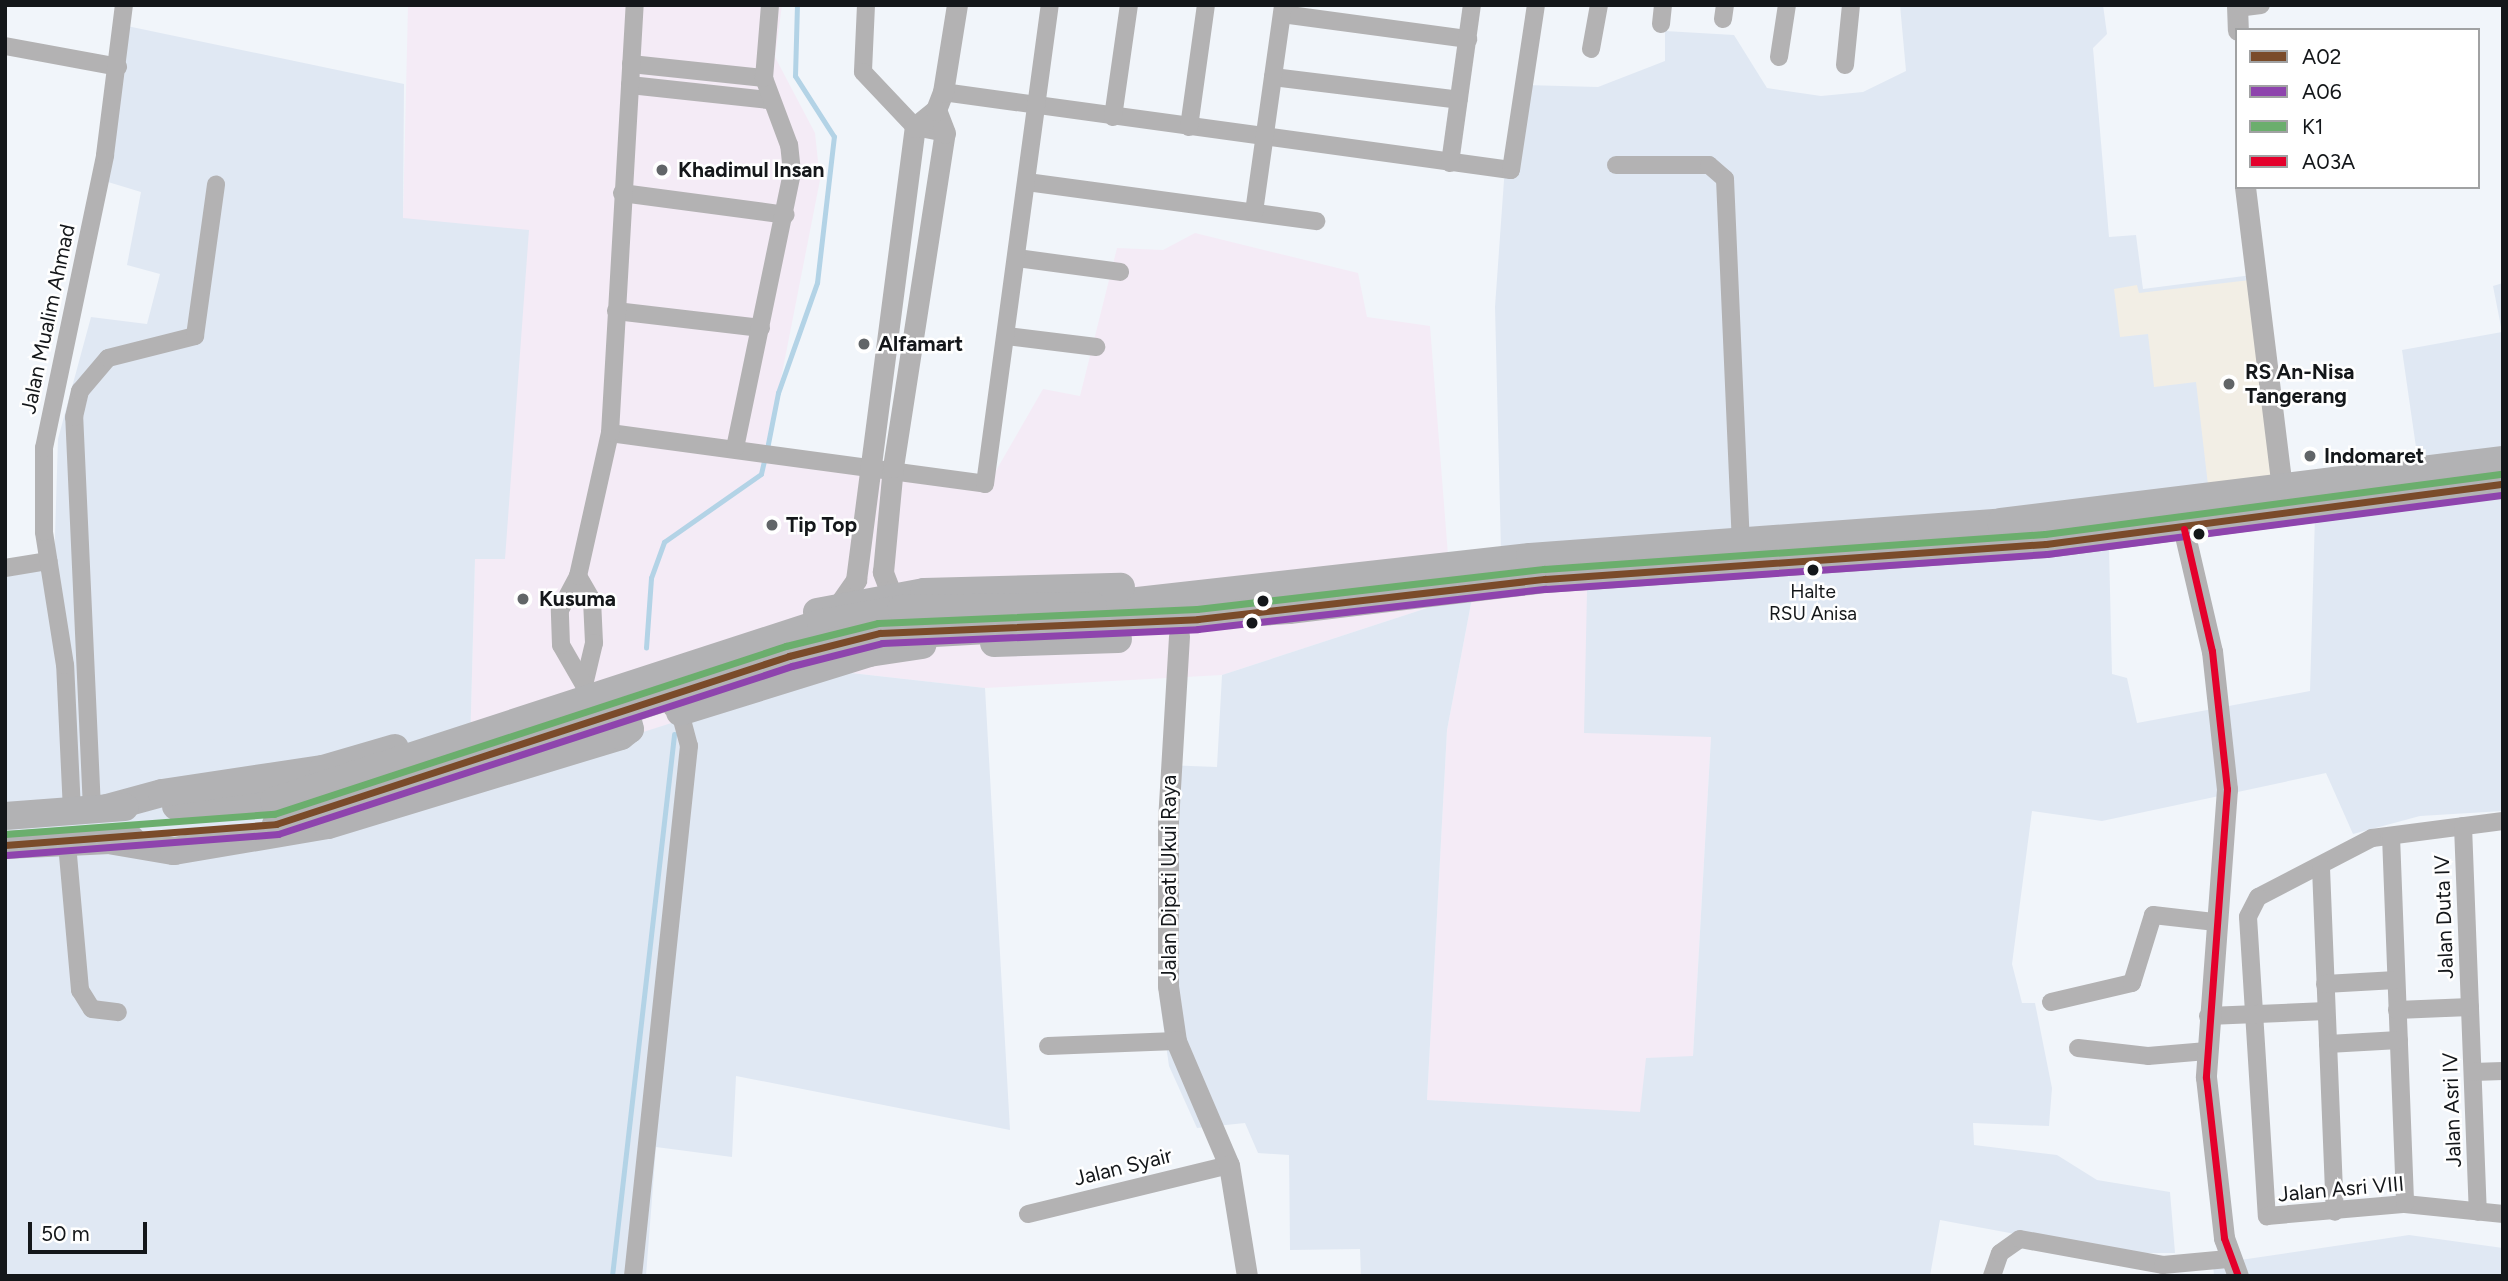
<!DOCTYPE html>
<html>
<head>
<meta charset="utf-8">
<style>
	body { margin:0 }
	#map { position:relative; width:2508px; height:1281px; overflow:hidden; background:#f1f5fa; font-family:Figtree,sans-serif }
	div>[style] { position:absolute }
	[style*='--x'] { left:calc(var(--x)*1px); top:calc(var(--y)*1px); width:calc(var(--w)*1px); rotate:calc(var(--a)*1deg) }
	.commercial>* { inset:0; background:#f4ebf6 }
	.built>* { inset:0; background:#e0e8f3 }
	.medical>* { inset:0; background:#f2eee5 }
	.stream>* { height:4.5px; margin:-2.25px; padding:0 2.25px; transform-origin:2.25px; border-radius:2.25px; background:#b3d3e6 }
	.minor>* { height:18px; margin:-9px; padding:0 9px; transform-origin:9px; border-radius:9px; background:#b3b2b3 }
	.tertiary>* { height:21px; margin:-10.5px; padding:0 10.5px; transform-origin:10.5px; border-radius:10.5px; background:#b3b2b3 }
	.trunk>* { height:28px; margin:-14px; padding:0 14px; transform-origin:14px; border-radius:14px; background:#b2b2b4 }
	.trunk-bridge>* { height:28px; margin:-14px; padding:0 14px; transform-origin:14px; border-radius:14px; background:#b2b2b4 }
	.bus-1>* { height:7px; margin:-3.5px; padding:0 3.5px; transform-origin:3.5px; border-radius:3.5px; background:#7a4b2a }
	.bus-2>* { height:7px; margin:-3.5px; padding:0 3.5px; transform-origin:3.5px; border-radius:3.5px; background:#8e44ad }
	.bus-3>* { height:7px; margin:-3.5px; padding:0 3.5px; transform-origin:3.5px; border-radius:3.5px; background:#6bae6d }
	.bus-4>* { height:7px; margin:-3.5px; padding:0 3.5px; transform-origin:3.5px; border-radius:3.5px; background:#e4002b }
	.dots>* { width:19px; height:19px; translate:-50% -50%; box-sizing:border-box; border:4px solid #fff; border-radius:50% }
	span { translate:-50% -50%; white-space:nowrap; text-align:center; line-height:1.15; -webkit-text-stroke:5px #fff; paint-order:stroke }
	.bus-label { font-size:19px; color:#14171a }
	.poi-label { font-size:21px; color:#14171a; font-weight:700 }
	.left { translate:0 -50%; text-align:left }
	.street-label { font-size:21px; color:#14171a }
	.frame { position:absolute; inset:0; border:7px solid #14171a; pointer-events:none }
	.legend { position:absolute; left:2235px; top:28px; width:245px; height:161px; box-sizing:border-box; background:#fff; border:2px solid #a1a2a3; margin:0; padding:9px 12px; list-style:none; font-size:21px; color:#14171a }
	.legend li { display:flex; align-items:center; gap:14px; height:35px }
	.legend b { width:35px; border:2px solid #a1a2a3 }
	.scale { position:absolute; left:28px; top:1222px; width:119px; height:32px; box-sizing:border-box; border:4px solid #14171a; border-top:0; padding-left:9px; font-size:21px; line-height:24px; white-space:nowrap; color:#14171a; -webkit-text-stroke:5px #fff; paint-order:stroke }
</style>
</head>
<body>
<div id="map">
	<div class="commercial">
		<i style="clip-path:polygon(408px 5px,782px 5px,775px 57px,815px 133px,820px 180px,767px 450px,986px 488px,1043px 389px,1080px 396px,1117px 248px,1163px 250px,1195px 233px,1358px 273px,1367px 317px,1430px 326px,1448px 555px,1588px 543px,1711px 737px,1693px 1056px,1640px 1113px,1427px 1100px,1447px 730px,1473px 593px,1222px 675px,985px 688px,833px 671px,469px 789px,475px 559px,504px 559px,403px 219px)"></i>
	</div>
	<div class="built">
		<i style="clip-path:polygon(1900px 5px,2103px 5px,2107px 34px,2093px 48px,2109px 237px,2136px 235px,2143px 289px,2252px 275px,2279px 483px,2108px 506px,2112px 674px,2127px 678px,2137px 723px,2310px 691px,2315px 515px,2423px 496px,2402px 350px,2502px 332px,2493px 286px,2503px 283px,2503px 811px,2420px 816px,2353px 834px,2326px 773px,2102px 821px,2032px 811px,2012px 964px,2022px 1003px,2035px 1003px,2052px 1088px,2049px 1126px,1973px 1123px,1974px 1145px,2057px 1155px,2097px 1180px,2170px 1192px,2175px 1253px,2117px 1253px,1940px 1220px,1930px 1276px,1361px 1276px,1360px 1249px,1290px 1250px,1289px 1155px,1258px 1153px,1245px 1123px,1197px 1128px,1169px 1066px,1159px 995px,1165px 765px,1217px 767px,1222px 675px,1473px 593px,1447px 730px,1427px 1100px,1640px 1112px,1646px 1058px,1693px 1056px,1711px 737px,1584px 733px,1588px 543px,1501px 551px,1495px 307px,1504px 180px,1525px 85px,1598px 87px,1665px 61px,1665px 31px,1734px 35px,1767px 88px,1821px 96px,1863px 92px,1906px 71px)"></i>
		<i style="clip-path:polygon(127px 26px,404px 84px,403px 218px,529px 230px,505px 559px,475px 559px,469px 788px,833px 671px,985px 688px,1010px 1130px,736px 1076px,732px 1157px,656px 1147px,646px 1276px,5px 1276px,5px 577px,54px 568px,58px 439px,91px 317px,147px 324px,160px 274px,127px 265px,141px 192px,108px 182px)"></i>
		<i style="clip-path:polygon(2409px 1235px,2503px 1248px,2503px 1276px,2214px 1276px,2213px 1264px)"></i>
	</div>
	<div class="medical">
		<i style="clip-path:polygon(2250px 280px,2274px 478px,2208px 485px,2196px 382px,2154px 387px,2148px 334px,2120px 337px,2114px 289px,2137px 285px,2139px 293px)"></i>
	</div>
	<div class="stream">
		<i style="--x:767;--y:449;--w:57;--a:-78.9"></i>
		<i style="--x:778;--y:393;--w:117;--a:-70.5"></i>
		<i style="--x:817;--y:283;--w:147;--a:-83.4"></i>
		<i style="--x:834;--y:137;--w:72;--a:-122.6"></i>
		<i style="--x:795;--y:76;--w:71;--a:-88.4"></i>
		<i style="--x:646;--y:648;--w:70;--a:-85.9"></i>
		<i style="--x:651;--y:578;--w:38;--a:-70"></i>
		<i style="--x:664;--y:542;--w:118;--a:-35"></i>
		<i style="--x:761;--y:474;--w:17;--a:-77"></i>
		<i style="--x:612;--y:1276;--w:545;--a:-83.46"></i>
	</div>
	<div class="minor">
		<i style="--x:866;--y:5;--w:67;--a:92.6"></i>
		<i style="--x:863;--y:72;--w:76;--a:46.6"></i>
		<i style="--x:915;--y:127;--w:31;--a:11"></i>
		<i style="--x:2237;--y:8;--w:24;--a:-7"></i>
		<i style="--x:1282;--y:14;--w:188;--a:7.7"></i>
		<i style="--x:1723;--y:19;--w:14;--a:-82"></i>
		<i style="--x:1661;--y:24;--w:19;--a:-84"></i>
		<i style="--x:5;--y:46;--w:115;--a:10.5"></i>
		<i style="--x:1591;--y:49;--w:45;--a:-79.7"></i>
		<i style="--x:1779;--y:57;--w:53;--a:-81.3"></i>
		<i style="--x:631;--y:64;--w:134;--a:6"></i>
		<i style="--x:1845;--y:65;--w:60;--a:-84.3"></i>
		<i style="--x:1273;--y:77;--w:187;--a:7"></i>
		<i style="--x:630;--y:85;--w:139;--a:6.2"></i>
		<i style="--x:943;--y:92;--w:573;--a:7.82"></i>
		<i style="--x:1511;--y:170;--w:167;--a:-81.4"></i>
		<i style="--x:1113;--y:117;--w:113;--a:-81.9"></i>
		<i style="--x:1189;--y:127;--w:123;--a:-82.1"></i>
		<i style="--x:1450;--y:163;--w:160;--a:-82.1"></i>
		<i style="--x:1616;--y:165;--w:93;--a:0"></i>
		<i style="--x:1709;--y:165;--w:21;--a:41"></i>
		<i style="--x:1725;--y:179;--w:363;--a:87.5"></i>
		<i style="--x:1027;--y:182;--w:292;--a:7.7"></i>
		<i style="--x:622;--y:193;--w:165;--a:7.6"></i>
		<i style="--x:1254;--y:212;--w:209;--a:-82"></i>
		<i style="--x:1017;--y:258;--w:104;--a:7.7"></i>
		<i style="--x:616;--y:311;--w:146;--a:6.7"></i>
		<i style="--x:1007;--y:336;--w:90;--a:7"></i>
		<i style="--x:610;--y:433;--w:378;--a:7.7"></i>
		<i style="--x:985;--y:484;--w:483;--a:-82.3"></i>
		<i style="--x:735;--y:448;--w:282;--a:-78.3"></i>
		<i style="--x:792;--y:172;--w:27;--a:-96"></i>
		<i style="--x:789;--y:145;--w:72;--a:-110.5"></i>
		<i style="--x:764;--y:78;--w:73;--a:-85.3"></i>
		<i style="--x:5;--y:568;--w:44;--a:-9.2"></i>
		<i style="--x:578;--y:576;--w:28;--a:60"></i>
		<i style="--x:592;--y:600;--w:43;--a:87.3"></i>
		<i style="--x:594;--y:643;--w:43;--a:103.4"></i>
		<i style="--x:595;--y:704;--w:68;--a:-120"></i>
		<i style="--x:561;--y:645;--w:35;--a:-92"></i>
		<i style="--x:560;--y:610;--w:38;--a:-62"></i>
		<i style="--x:578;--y:576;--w:147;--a:-77.4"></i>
		<i style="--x:610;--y:433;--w:429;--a:-86.7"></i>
		<i style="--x:92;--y:809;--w:392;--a:-92.6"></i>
		<i style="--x:74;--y:417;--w:27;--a:-77"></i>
		<i style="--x:80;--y:391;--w:43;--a:-49.7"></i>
		<i style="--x:108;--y:358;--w:90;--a:-14.2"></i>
		<i style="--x:195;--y:336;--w:153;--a:-82.1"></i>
		<i style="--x:72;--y:811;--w:146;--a:-92.7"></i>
		<i style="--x:65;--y:665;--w:135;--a:-99"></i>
		<i style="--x:44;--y:532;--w:84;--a:-90"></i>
		<i style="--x:44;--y:448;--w:299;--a:-78.2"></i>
		<i style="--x:105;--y:155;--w:151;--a:-82.8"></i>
		<i style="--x:2503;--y:821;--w:132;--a:172.6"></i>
		<i style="--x:2372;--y:838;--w:128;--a:152.6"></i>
		<i style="--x:2258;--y:897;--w:22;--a:117"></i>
		<i style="--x:2248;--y:917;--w:300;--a:86.4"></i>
		<i style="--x:2267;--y:1216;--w:139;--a:-5"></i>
		<i style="--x:2405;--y:1204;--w:99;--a:5.8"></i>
		<i style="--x:2463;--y:826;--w:386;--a:87.8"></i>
		<i style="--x:2391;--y:836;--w:368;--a:87.8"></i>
		<i style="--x:67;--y:844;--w:147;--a:84.9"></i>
		<i style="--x:80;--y:990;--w:22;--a:58"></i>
		<i style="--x:92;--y:1009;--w:26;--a:7"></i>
		<i style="--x:2321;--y:868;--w:344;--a:87.7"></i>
		<i style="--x:2325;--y:984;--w:71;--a:-3.2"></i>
		<i style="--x:2051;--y:1002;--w:83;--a:-13.2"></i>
		<i style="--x:2132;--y:983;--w:71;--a:-72.8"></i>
		<i style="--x:2153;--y:915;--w:61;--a:6.5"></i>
		<i style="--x:2397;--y:1010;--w:73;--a:-2.4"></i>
		<i style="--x:2208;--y:1016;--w:118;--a:-2.4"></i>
		<i style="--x:2328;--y:1044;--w:71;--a:-3.2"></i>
		<i style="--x:1048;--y:1046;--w:128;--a:-2.2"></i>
		<i style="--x:2078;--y:1048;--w:70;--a:6.5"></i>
		<i style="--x:2148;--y:1056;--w:59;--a:-4.8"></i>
		<i style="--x:2473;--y:1072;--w:30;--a:-2"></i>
		<i style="--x:1028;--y:1214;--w:207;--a:-13.7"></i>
		<i style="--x:633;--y:1276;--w:533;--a:-83.97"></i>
		<i style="--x:689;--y:746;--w:35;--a:-105"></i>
		<i style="--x:680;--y:712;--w:9;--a:-153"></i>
		<i style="--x:1992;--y:1276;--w:24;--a:-71"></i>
		<i style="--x:2000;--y:1253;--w:24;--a:-35"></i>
		<i style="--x:2020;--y:1239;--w:145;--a:10.3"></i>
		<i style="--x:2163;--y:1265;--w:65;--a:-5.3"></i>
	</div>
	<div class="tertiary">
		<i style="--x:2237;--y:5;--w:25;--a:88"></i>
		<i style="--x:2245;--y:187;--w:302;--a:83"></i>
		<i style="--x:2180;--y:514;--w:141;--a:76.9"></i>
		<i style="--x:2212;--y:651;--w:139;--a:83.8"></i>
		<i style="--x:2227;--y:789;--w:289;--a:94.2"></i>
		<i style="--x:2206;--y:1077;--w:162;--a:83.6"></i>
		<i style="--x:2224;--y:1238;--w:40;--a:69.8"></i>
		<i style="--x:892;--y:596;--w:26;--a:-111"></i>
		<i style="--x:883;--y:572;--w:105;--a:-84.6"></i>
		<i style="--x:893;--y:467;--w:338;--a:-81.2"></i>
		<i style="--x:945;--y:133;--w:25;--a:-111"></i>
		<i style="--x:838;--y:606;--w:32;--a:-55"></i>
		<i style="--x:856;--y:580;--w:457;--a:-82.6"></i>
		<i style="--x:915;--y:127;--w:27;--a:-39"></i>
		<i style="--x:936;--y:110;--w:19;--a:-69"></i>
		<i style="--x:943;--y:92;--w:88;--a:-80.9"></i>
		<i style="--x:1179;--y:636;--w:186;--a:93.4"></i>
		<i style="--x:1168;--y:822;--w:164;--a:90"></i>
		<i style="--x:1168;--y:986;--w:56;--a:81.7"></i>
		<i style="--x:1176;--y:1041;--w:135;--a:66.9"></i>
		<i style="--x:1229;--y:1165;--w:112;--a:80.8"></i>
	</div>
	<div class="trunk">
		<i style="--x:1093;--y:606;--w:440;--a:-6.4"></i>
		<i style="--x:1530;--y:557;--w:472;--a:-4.2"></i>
		<i style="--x:2001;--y:522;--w:506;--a:-7.04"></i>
		<i style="--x:817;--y:612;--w:109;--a:-10.6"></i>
		<i style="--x:924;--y:592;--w:197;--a:-1.5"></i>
		<i style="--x:1093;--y:624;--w:196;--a:-4.1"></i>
		<i style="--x:1289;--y:610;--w:258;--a:-6.9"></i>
		<i style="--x:1545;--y:579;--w:502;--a:-4"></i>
		<i style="--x:2046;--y:544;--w:461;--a:-7.5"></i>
		<i style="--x:994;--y:643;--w:124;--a:-1.8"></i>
		<i style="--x:680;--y:712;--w:198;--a:-17.3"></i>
		<i style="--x:869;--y:653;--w:54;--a:-8.6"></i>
		<i style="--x:176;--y:806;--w:98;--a:-2.9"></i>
		<i style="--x:107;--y:808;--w:57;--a:-15.3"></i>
		<i style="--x:162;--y:793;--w:163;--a:-8.5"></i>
		<i style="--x:323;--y:769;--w:75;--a:-16.3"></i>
		<i style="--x:5;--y:816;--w:120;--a:-4.3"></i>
		<i style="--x:114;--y:841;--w:61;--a:9.5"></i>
		<i style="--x:174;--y:851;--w:156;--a:-9.6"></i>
		<i style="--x:328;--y:825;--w:306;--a:-16.9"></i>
		<i style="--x:621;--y:736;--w:11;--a:-38"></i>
		<i style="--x:630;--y:729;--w:23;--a:-105"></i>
		<i style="--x:5;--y:845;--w:126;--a:-2.7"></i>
	</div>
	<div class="trunk-bridge">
		<i style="--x:274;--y:801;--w:575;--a:-18.03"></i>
		<i style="--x:821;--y:623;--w:81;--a:-9.9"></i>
		<i style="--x:901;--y:609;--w:192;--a:-0.9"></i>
		<i style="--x:276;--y:824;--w:601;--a:-18.01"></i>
		<i style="--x:848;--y:638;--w:245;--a:-3.3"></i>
	</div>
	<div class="bus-1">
		<i style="--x:5;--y:845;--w:272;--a:-4.4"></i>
		<i style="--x:276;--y:824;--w:540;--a:-18.13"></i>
		<i style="--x:789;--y:656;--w:94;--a:-14.2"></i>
		<i style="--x:880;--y:633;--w:318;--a:-2.5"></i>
		<i style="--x:1198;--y:619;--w:349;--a:-6.6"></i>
		<i style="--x:1545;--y:579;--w:502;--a:-4"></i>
		<i style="--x:2046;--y:544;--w:461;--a:-7.5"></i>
	</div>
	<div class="bus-2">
		<i style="--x:6;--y:855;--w:273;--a:-4.4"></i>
		<i style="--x:278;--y:834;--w:541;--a:-18.1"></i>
		<i style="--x:792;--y:666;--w:93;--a:-14.3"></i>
		<i style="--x:882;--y:643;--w:316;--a:-2.5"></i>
		<i style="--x:1198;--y:629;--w:350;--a:-6.6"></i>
		<i style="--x:1546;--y:589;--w:502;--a:-4"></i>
		<i style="--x:2047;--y:554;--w:460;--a:-7.4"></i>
	</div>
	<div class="bus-3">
		<i style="--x:5;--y:834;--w:270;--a:-4.3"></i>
		<i style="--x:274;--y:814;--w:539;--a:-18.17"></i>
		<i style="--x:786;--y:646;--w:95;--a:-14"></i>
		<i style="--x:878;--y:623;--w:319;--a:-2.5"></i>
		<i style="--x:1197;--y:609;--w:349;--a:-6.6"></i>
		<i style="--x:1544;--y:569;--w:502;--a:-4"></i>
		<i style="--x:2045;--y:534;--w:461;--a:-7.5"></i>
	</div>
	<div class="bus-4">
		<i style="--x:2184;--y:529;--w:125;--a:77.1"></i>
		<i style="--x:2212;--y:651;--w:139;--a:83.8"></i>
		<i style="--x:2227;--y:789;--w:289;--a:94.2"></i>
		<i style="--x:2206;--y:1077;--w:162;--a:83.6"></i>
		<i style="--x:2224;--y:1238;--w:40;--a:69.8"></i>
	</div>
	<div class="dots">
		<i style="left:662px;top:170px;background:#616568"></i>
		<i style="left:864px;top:344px;background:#616568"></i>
		<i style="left:2229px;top:384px;background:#616568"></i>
		<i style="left:2310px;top:456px;background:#616568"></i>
		<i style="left:772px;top:525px;background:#616568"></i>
		<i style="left:2199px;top:534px;background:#14171a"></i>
		<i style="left:1813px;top:570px;background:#14171a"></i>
		<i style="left:523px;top:599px;background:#616568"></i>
		<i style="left:1263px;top:601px;background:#14171a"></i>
		<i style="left:1252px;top:623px;background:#14171a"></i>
	</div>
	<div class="bus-label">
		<span style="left:1813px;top:603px">Halte<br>RSU Anisa</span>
	</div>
	<div class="poi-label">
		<span class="left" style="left:678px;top:170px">Khadimul Insan</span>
		<span class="left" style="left:878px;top:344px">Alfamart</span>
		<span class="left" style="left:2245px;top:384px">RS An-Nisa<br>Tangerang</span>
		<span class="left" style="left:2324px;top:456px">Indomaret</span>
		<span class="left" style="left:786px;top:525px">Tip Top</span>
		<span class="left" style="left:539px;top:599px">Kusuma</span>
	</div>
	<div class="street-label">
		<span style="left:48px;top:319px;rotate:-78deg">Jalan Mualim Ahmad</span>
		<span style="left:1169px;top:878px;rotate:-90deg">Jalan Dipati Ukui Raya</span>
		<span style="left:2444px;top:917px;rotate:-92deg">Jalan Duta IV</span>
		<span style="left:2452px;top:1110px;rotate:-92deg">Jalan Asri IV</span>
		<span style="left:1123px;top:1167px;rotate:-14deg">Jalan Syair</span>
		<span style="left:2341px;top:1189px;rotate:-5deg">Jalan Asri VIII</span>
	</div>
	<div class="frame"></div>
	<ul class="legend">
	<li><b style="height:9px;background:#7a4b2a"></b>A02</li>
	<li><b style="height:9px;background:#8e44ad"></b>A06</li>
	<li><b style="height:9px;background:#6bae6d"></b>K1</li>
	<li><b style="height:9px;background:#e4002b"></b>A03A</li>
	</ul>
	<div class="scale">50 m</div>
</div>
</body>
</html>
